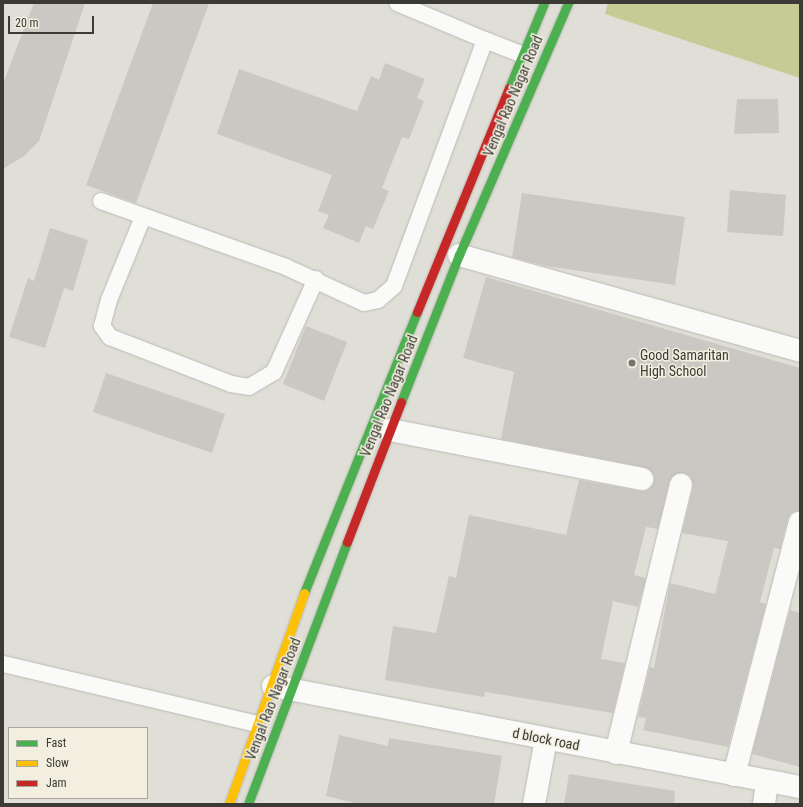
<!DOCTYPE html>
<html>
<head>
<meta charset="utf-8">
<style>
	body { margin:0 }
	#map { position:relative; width:803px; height:807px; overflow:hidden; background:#e0dfd7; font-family:"Roboto Condensed",sans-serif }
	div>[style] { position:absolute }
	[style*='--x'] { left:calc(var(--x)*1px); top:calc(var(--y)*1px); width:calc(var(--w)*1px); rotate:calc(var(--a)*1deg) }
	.green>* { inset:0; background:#c5cb94 }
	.building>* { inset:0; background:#cbc7c3 }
	.roads { filter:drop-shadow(0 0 1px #bbbab4) drop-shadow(0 0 1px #bbbab4) }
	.lane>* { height:16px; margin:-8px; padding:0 8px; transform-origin:8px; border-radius:8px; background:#fafaf9 }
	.street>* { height:22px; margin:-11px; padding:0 11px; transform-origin:11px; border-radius:11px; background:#fafaf9 }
	.fast>* { height:9px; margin:-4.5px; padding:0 4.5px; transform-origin:4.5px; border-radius:4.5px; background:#4caf50 }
	.slow>* { height:9px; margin:-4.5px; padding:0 4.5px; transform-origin:4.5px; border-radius:4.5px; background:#ffc107 }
	.jam>* { height:9px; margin:-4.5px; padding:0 4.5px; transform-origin:4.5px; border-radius:4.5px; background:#c62828 }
	.dots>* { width:11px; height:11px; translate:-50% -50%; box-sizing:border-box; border:2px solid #f2efe0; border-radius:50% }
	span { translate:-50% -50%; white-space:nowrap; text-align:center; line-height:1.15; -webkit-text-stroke:3px #f2efe0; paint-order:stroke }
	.street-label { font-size:14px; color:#3b3a34 }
	.poi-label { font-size:14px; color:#3b3a34 }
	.left { translate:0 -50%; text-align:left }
	.frame { position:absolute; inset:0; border:4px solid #3b3a34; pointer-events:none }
	.legend { position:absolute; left:8px; top:727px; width:140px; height:72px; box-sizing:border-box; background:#f2efe0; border:1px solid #a9a79b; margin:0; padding:5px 7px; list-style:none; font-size:12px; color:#3b3a34 }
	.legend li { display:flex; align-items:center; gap:8px; height:20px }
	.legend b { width:20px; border:1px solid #a9a79b }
	.scale { position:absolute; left:8px; top:16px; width:86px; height:18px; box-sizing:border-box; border:2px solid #3b3a34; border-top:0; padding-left:5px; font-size:12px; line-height:14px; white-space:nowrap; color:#3b3a34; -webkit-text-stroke:3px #f2efe0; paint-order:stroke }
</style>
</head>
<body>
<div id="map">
	<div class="green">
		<i style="clip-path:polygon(608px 3px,800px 3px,800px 78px,605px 14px)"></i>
	</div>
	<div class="building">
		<i style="clip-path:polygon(34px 3px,85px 3px,39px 141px,24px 156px,3px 169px,3px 83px)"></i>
		<i style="clip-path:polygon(153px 3px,209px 3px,136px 203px,86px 185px)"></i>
		<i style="clip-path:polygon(385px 63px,425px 79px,417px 98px,424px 101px,409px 139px,402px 137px,382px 188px,389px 191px,373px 229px,366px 226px,359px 243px,323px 228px,329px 215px,318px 211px,332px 175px,217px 134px,239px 69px,357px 111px,371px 76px,379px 80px)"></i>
		<i style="clip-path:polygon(737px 99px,778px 99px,779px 133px,734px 134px)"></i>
		<i style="clip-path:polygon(730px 190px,786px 195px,783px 236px,727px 232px)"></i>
		<i style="clip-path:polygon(522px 193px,685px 217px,675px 285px,546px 266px,512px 257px)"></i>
		<i style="clip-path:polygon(50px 228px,88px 240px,73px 291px,64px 288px,45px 348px,9px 337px,28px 278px,34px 281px)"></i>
		<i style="clip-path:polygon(486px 277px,800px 368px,800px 510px,791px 513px,788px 518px,780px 549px,774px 548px,760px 602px,766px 604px,728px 747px,643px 730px,646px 718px,638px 717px,650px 667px,654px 668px,670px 583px,715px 594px,728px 541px,682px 533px,693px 488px,690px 476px,684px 473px,677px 473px,669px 482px,658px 529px,646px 527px,634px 575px,646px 578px,638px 607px,613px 601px,601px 659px,625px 663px,613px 713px,485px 692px,484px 697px,385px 680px,393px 626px,436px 633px,449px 576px,456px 578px,469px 515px,566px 535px,579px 480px,640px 491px,646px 491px,654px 482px,654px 475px,644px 467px,501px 439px,514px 372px,463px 358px)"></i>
		<i style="clip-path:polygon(306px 326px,347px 342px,324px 401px,283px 384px)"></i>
		<i style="clip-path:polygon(106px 373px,225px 414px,212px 453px,93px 412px)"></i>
		<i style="clip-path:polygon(790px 610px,800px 613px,800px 767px,752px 754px)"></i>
		<i style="clip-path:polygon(339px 735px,388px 746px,389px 738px,502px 756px,494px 804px,359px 804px,326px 796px)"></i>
		<i style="clip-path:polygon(569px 774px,675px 791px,674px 804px,564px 804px)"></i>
	</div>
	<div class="roads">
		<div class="lane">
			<i style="--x:485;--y:40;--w:41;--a:21.5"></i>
			<i style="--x:101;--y:201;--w:196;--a:19.6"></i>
			<i style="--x:286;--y:267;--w:86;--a:24.8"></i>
			<i style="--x:364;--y:303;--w:14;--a:-12"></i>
			<i style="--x:378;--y:300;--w:21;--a:-41"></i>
			<i style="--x:394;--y:286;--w:262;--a:-69.7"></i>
			<i style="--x:485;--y:40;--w:95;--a:-157.2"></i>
			<i style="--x:143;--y:217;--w:90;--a:112.3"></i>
			<i style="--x:109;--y:300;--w:27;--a:105"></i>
			<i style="--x:102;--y:326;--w:14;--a:54"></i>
			<i style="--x:110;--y:337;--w:130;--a:21.2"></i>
			<i style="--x:231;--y:384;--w:18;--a:9"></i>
			<i style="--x:249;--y:387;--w:29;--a:-31"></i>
			<i style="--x:274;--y:372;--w:102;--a:-65.7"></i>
			<i style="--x:3;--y:664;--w:260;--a:13.3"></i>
		</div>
		<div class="street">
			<i style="--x:459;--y:255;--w:354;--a:15.7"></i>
			<i style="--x:390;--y:430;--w:257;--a:11"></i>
			<i style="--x:273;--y:686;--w:537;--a:10.85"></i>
			<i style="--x:616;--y:753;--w:276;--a:-76.4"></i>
			<i style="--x:734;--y:775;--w:261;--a:-75.4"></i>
			<i style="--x:534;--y:804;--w:66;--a:-79.5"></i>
			<i style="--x:764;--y:804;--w:22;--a:-82"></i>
		</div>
		<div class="fast">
			<i style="--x:509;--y:88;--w:92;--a:-67.6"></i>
			<i style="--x:401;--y:402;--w:158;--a:-68.5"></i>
			<i style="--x:459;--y:255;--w:275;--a:-66.6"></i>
			<i style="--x:304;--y:593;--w:303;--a:-68.1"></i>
			<i style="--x:248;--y:804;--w:280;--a:-69.3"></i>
		</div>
		<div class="slow">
			<i style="--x:229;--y:804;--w:224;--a:-70.4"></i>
		</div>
		<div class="jam">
			<i style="--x:417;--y:312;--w:242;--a:-67.7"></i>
			<i style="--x:347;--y:542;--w:150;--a:-68.9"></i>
		</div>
	</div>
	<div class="dots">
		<i style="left:632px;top:363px;background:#75746d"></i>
	</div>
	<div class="street-label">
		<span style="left:513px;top:96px;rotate:-67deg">Vengal Rao Nagar Road</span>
		<span style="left:389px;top:396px;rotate:-68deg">Vengal Rao Nagar Road</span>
		<span style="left:273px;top:699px;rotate:-69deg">Vengal Rao Nagar Road</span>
		<span style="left:546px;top:739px;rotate:11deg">d block road</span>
	</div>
	<div class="poi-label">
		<span class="left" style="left:640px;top:363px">Good Samaritan<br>High School</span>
	</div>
	<div class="frame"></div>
	<ul class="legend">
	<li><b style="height:5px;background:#4caf50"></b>Fast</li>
	<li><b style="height:5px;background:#ffc107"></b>Slow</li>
	<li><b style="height:5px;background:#c62828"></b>Jam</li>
	</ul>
	<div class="scale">20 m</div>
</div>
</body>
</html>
